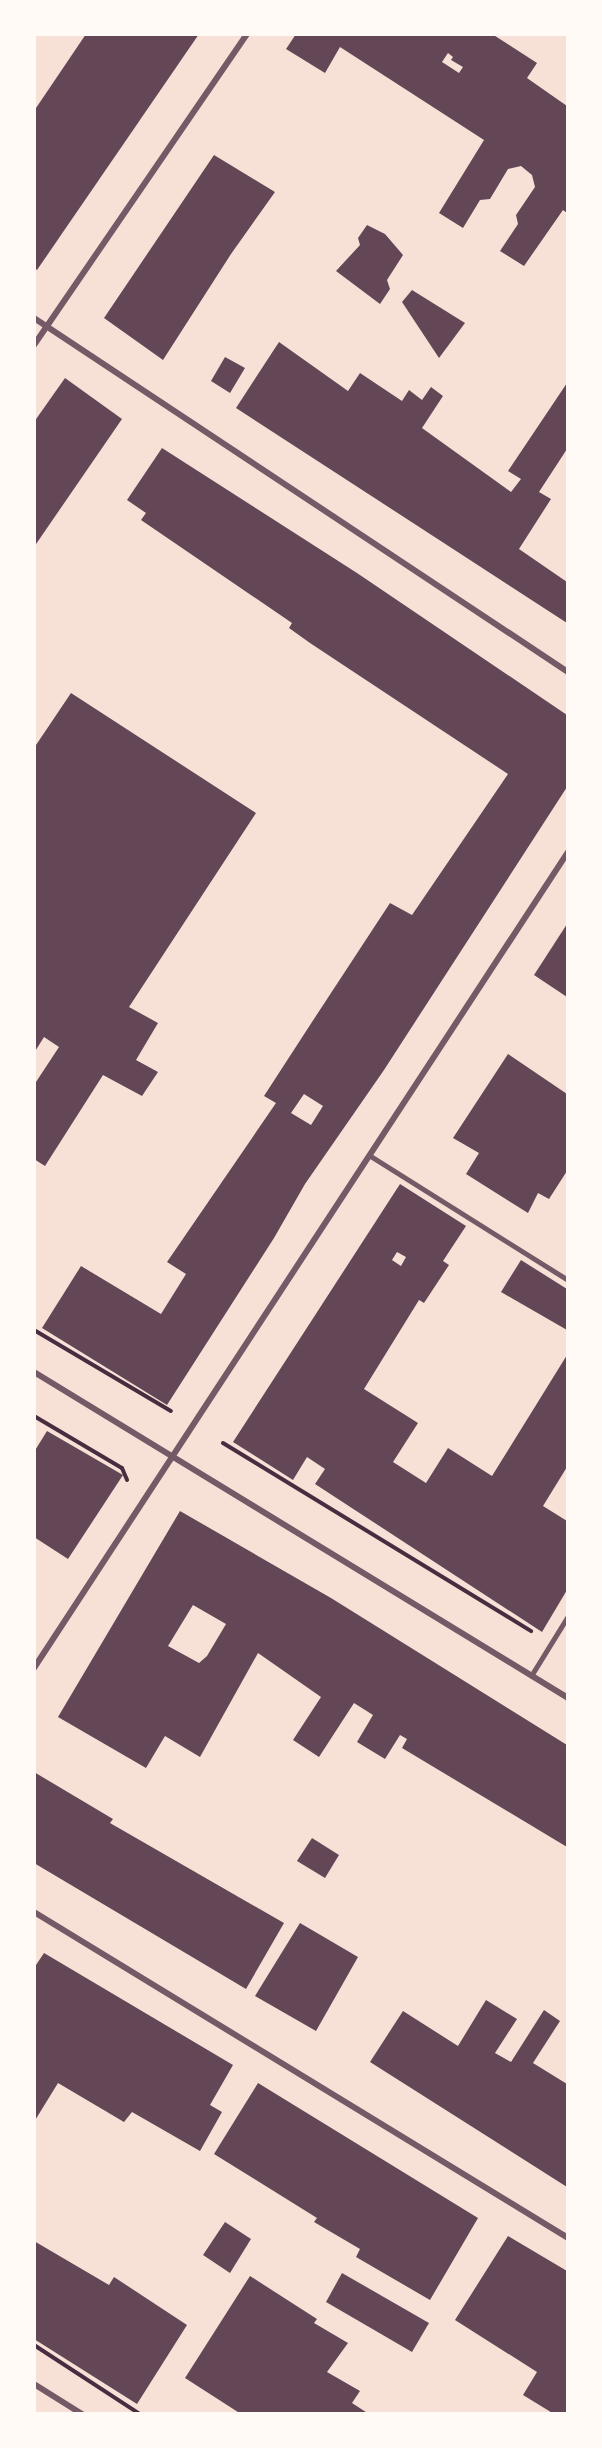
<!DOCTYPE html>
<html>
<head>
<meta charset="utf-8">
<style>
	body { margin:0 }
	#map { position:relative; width:602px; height:2448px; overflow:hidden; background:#f7e1d7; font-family:"Libre Baskerville",serif }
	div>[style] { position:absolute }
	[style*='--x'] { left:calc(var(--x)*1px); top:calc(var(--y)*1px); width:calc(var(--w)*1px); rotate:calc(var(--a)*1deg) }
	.building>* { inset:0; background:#644757 }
	.path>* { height:4px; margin:-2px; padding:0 2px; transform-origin:2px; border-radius:2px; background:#4a2c40 }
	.service>* { height:4.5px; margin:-2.25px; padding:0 2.25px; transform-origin:2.25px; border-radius:2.25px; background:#755966 }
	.minor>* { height:6px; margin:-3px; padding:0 3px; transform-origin:3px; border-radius:3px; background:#755966 }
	span { translate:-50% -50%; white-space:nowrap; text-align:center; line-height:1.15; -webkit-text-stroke:5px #fffaf5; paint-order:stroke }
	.frame { position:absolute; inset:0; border:36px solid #fffaf5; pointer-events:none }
</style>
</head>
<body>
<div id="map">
	<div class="building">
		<i style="clip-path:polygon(86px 34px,199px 34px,37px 270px,34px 268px,34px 111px)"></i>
		<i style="clip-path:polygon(evenodd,296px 34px,492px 34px,537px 63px,527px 78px,567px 106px,567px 213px,563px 210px,524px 266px,500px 251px,518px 224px,516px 215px,535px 187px,532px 175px,521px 166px,508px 169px,490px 199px,480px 200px,463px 228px,439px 213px,484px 140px,340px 47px,325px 73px,286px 49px,296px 34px,448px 53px,453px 57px,451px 60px,463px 67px,459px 73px,442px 62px,448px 53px)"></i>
		<i style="clip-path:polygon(214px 155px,275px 192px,231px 254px,163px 360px,104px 318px)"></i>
		<i style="clip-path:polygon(367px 225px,385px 234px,403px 255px,387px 280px,390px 289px,380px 304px,336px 271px,360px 245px,358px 238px)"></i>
		<i style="clip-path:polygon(412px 290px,465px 323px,439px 358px,402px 302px)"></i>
		<i style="clip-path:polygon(279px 342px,348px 391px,360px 373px,402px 401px,409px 390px,422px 400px,431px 387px,443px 396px,422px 428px,511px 492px,521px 479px,508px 471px,567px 383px,567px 449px,539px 492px,551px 499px,519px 549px,567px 582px,567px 623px,236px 408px)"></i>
		<i style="clip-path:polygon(225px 357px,245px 368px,230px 393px,211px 381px)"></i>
		<i style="clip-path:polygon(65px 378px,122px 419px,34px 547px,34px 422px)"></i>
		<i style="clip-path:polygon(evenodd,162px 448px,357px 573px,567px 715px,567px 787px,384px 1070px,305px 1184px,274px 1238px,167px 1405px,42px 1328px,81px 1266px,161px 1314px,186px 1274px,167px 1262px,276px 1103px,264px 1096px,312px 1022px,390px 903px,412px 915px,508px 774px,310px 643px,289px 628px,292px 623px,141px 520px,146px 513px,127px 500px,162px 448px,304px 1094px,323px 1106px,311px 1125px,291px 1113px,304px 1094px)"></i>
		<i style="clip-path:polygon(71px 693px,256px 813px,129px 1007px,158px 1023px,136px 1060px,158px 1072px,142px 1096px,103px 1075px,45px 1166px,34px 1159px,34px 1085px,59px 1047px,44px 1037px,34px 1053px,34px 748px)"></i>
		<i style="clip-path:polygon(567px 924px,567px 997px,534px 975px)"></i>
		<i style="clip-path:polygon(508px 1054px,567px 1094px,567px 1171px,549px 1199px,538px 1193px,528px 1213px,466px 1174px,479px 1153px,453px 1138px)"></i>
		<i style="clip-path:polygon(evenodd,400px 1184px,466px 1226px,443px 1261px,449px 1265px,424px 1303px,419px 1300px,364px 1389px,418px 1423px,393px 1462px,426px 1483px,448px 1448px,492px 1476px,567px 1355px,567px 1467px,543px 1506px,567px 1521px,567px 1590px,542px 1632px,315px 1484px,325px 1469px,307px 1457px,293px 1480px,233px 1442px,400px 1184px,397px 1252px,406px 1257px,401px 1266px,392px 1260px,397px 1252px)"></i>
		<i style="clip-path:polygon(521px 1260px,567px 1289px,567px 1330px,501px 1292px)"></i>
		<i style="clip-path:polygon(47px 1431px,123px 1475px,68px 1559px,34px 1537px,34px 1452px)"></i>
		<i style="clip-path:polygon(evenodd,180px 1511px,331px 1598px,567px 1745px,567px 1847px,402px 1748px,407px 1739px,400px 1735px,385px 1759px,357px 1742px,373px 1715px,354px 1703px,319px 1757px,293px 1740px,321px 1697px,258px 1653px,200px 1757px,165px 1736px,146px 1768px,58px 1717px,180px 1511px,193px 1605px,226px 1624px,207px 1656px,199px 1663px,168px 1646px,193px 1605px)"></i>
		<i style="clip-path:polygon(34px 1772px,113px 1819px,110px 1823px,284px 1923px,246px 1989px,34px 1863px)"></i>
		<i style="clip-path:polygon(312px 1838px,339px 1855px,325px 1878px,297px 1861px)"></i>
		<i style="clip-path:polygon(300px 1923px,358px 1957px,316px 2031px,255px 1996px)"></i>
		<i style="clip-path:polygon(44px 1953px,233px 2065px,210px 2105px,222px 2112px,200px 2151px,132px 2112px,124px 2122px,58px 2083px,34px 2122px,34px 1968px)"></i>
		<i style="clip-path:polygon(486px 2000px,517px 2019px,495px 2053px,511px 2062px,544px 2010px,560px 2021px,533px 2063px,567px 2084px,567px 2187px,370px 2062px,403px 2011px,458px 2046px)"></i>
		<i style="clip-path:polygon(258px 2083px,478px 2218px,430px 2300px,356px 2257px,360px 2249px,314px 2222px,317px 2218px,214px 2154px)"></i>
		<i style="clip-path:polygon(225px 2222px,251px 2239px,230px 2273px,203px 2255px)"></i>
		<i style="clip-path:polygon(508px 2236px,567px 2271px,567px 2414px,554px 2414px,523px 2395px,537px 2372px,455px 2320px)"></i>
		<i style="clip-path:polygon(34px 2241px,109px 2285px,114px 2277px,187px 2325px,137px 2404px,34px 2339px)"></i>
		<i style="clip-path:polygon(342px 2273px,429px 2323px,412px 2352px,326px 2302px)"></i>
		<i style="clip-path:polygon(250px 2276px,317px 2319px,314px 2323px,348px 2343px,327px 2372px,360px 2391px,352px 2403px,369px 2414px,241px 2414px,185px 2378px)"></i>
	</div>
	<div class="path">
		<i style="--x:34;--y:1330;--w:159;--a:30.6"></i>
		<i style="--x:34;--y:1416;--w:102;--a:30.6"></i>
		<i style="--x:122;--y:1468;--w:13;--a:67"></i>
		<i style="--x:223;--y:1443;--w:361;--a:31.4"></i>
		<i style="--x:34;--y:2345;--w:126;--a:33.1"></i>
	</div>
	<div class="service">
		<i style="--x:369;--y:1155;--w:235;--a:32.1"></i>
		<i style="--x:531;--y:1676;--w:70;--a:-58.3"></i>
	</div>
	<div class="minor">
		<i style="--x:34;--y:318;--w:641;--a:33.54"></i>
		<i style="--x:34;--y:345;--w:377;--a:-55.6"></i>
		<i style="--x:34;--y:1372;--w:626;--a:31.4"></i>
		<i style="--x:34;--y:1668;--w:975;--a:-56.8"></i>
		<i style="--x:34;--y:1912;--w:626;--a:31.4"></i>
		<i style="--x:34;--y:2384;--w:57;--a:32"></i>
	</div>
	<div class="frame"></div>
</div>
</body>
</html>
